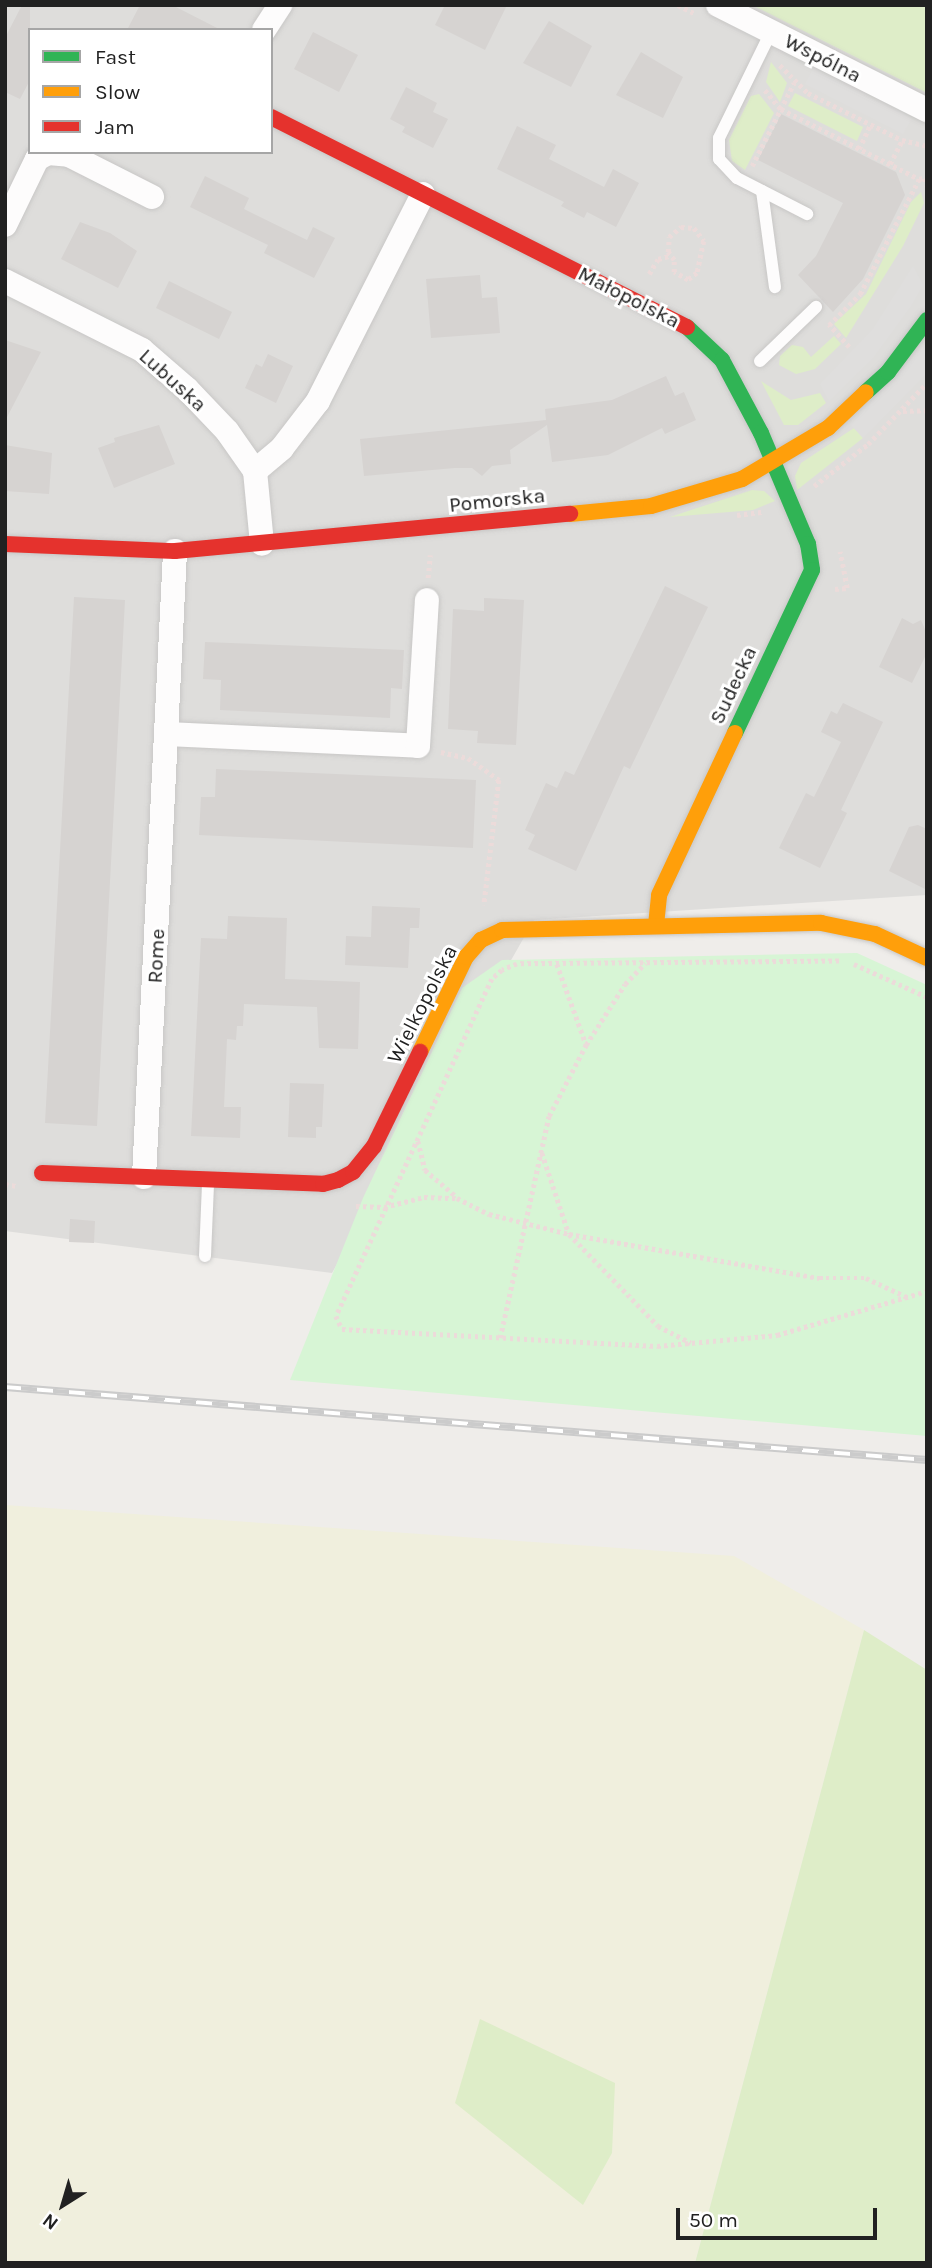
<!DOCTYPE html>
<html>
<head>
<meta charset="utf-8">
<style>
	body { margin:0 }
	#map { position:relative; width:932px; height:2268px; overflow:hidden; background:#efedea; font-family:Karla,sans-serif }
	div>[style] { position:absolute }
	[style*='--x'] { left:calc(var(--x)*1px); top:calc(var(--y)*1px); width:calc(var(--w)*1px); rotate:calc(var(--a)*1deg) }
	.residential>* { inset:0; background:#dedddb }
	.farmland>* { inset:0; background:#f0efdd }
	.grass>* { inset:0; background:#deedc8 }
	.park>* { inset:0; background:#d7f5d5 }
	.parking>* { inset:0; background:#dfdedd }
	.building>* { inset:0; background:#d6d3d1 }
	.path>* { height:4.5px; margin-top:-2.25px; transform-origin:0; background:repeating-linear-gradient(90deg,#ecdbda 0 3.5px,transparent 0 7px) }
	.roads { filter:drop-shadow(0 0 2px #c8c7c6) drop-shadow(0 0 2px #c8c7c6) }
	.lane>* { height:12px; margin:-6px; padding:0 6px; transform-origin:6px; border-radius:6px; background:#fdfcfc }
	.street>* { height:24px; margin:-12px; padding:0 12px; transform-origin:12px; border-radius:12px; background:#fdfcfc }
	.fast>* { height:16px; margin:-8px; padding:0 8px; transform-origin:8px; border-radius:8px; background:#30b455 }
	.slow>* { height:16px; margin:-8px; padding:0 8px; transform-origin:8px; border-radius:8px; background:#ff9f0a }
	.jam>* { height:16px; margin:-8px; padding:0 8px; transform-origin:8px; border-radius:8px; background:#e5322d }
	.rail>* { height:8px; margin-top:-4px; transform-origin:0; background:repeating-linear-gradient(90deg,#fff 0 16px,#cbcbcb 0 32px); box-sizing:border-box; border-block:2px solid #cbcbcb }
	span { translate:-50% -50%; white-space:nowrap; text-align:center; line-height:1.15; -webkit-text-stroke:6px #fff; paint-order:stroke }
	.street-label { font-size:21px; color:#212121 }
	.frame { position:absolute; inset:0; border:7px solid #212121; pointer-events:none }
	.legend { position:absolute; left:28px; top:28px; width:245px; height:126px; box-sizing:border-box; background:#fff; border:2px solid #a6a6a6; margin:0; padding:9px 12px; list-style:none; font-size:21px; color:#212121 }
	.legend li { display:flex; align-items:center; gap:14px; height:35px }
	.legend b { width:35px; border:2px solid #a6a6a6 }
	.north { position:absolute; left:28px; top:2170px; width:70px; height:70px; -webkit-text-stroke:5px #fff; paint-order:stroke; rotate:217deg; font-size:19px; font-weight:700; line-height:28px; text-align:center; color:#212121 }
	.north::after { content:''; display:block; margin:auto; width:24px; height:32px; background:#212121; clip-path:polygon(50% 0,100% 100%,50% 72%,0 100%) }
	.scale { position:absolute; left:676px; top:2208px; width:201px; height:32px; box-sizing:border-box; border:4px solid #212121; border-top:0; padding-left:9px; font-size:21px; line-height:24px; white-space:nowrap; color:#212121; -webkit-text-stroke:5px #fff; paint-order:stroke }
</style>
</head>
<body>
<div id="map">
	<div class="residential">
		<i style="clip-path:polygon(evenodd,5px 5px,927px 5px,927px 895px,534px 920px,332px 1273px,5px 1231px,5px 5px,30px 30px,271px 30px,271px 152px,30px 152px,30px 30px)"></i>
	</div>
	<div class="farmland">
		<i style="clip-path:polygon(5px 1505px,734px 1556px,864px 1630px,695px 2263px,5px 2263px)"></i>
	</div>
	<div class="grass">
		<i style="clip-path:polygon(752px 5px,927px 5px,927px 93px)"></i>
		<i style="clip-path:polygon(771px 62px,787px 83px,780px 102px,766px 82px)"></i>
		<i style="clip-path:polygon(795px 93px,863px 127px,857px 141px,788px 106px)"></i>
		<i style="clip-path:polygon(759px 94px,774px 113px,745px 170px,732px 161px,729px 140px,751px 96px)"></i>
		<i style="clip-path:polygon(921px 192px,924px 203px,903px 246px,846px 338px,834px 324px,866px 294px,911px 202px)"></i>
		<i style="clip-path:polygon(834px 336px,841px 344px,815px 369px,796px 374px,779px 365px,780px 356px,792px 345px,803px 347px,811px 357px)"></i>
		<i style="clip-path:polygon(761px 381px,791px 400px,820px 393px,826px 403px,798px 425px,784px 425px)"></i>
		<i style="clip-path:polygon(854px 428px,863px 438px,797px 490px,795px 476px,801px 463px)"></i>
		<i style="clip-path:polygon(752px 490px,764px 491px,775px 501px,753px 510px,670px 517px)"></i>
		<i style="clip-path:polygon(864px 1630px,927px 1670px,927px 2263px,695px 2263px)"></i>
		<i style="clip-path:polygon(480px 2019px,615px 2083px,612px 2153px,583px 2205px,455px 2103px)"></i>
	</div>
	<div class="park">
		<i style="clip-path:polygon(857px 953px,927px 985px,927px 1436px,290px 1380px,363px 1198px,462px 988px,502px 960px)"></i>
	</div>
	<div class="parking">
		<i style="clip-path:polygon(814px 67px,912px 118px,903px 134px,805px 84px)"></i>
		<i style="clip-path:polygon(913px 266px,923px 285px,911px 306px,873px 358px,829px 401px,820px 384px,873px 329px)"></i>
		<i style="clip-path:polygon(927px 342px,927px 373px,863px 438px,851px 425px)"></i>
	</div>
	<div class="building">
		<i style="clip-path:polygon(22px 5px,30px 5px,30px 80px,20px 99px,5px 92px,5px 38px)"></i>
		<i style="clip-path:polygon(140px 5px,172px 5px,221px 30px,127px 30px)"></i>
		<i style="clip-path:polygon(445px 5px,507px 5px,485px 50px,435px 25px)"></i>
		<i style="clip-path:polygon(549px 21px,592px 46px,571px 87px,523px 63px)"></i>
		<i style="clip-path:polygon(313px 32px,358px 55px,339px 92px,294px 69px)"></i>
		<i style="clip-path:polygon(641px 52px,683px 77px,663px 118px,616px 95px)"></i>
		<i style="clip-path:polygon(406px 87px,437px 103px,433px 112px,448px 119px,433px 148px,402px 132px,405px 127px,390px 119px)"></i>
		<i style="clip-path:polygon(781px 114px,896px 172px,905px 195px,863px 279px,833px 312px,798px 275px,816px 256px,843px 203px,758px 160px)"></i>
		<i style="clip-path:polygon(517px 126px,556px 145px,549px 159px,604px 187px,613px 169px,639px 183px,616px 227px,587px 212px,584px 218px,561px 206px,564px 202px,497px 169px)"></i>
		<i style="clip-path:polygon(205px 176px,249px 198px,244px 209px,307px 240px,313px 227px,335px 238px,314px 278px,264px 253px,268px 245px,190px 207px)"></i>
		<i style="clip-path:polygon(80px 222px,110px 233px,137px 251px,118px 288px,61px 259px)"></i>
		<i style="clip-path:polygon(480px 275px,482px 298px,497px 297px,500px 333px,431px 338px,426px 279px)"></i>
		<i style="clip-path:polygon(169px 281px,232px 312px,219px 339px,156px 308px)"></i>
		<i style="clip-path:polygon(5px 340px,41px 352px,5px 421px)"></i>
		<i style="clip-path:polygon(268px 354px,293px 366px,276px 403px,245px 388px,256px 364px,262px 367px)"></i>
		<i style="clip-path:polygon(666px 376px,675px 396px,684px 392px,696px 420px,665px 434px,662px 428px,608px 455px,552px 462px,547px 425px,510px 450px,511px 464px,492px 466px,482px 476px,472px 468px,455px 468px,364px 476px,360px 439px,546px 420px,545px 409px,612px 400px)"></i>
		<i style="clip-path:polygon(159px 425px,175px 464px,114px 488px,98px 448px,115px 442px,114px 438px)"></i>
		<i style="clip-path:polygon(5px 445px,52px 453px,49px 494px,5px 491px)"></i>
		<i style="clip-path:polygon(665px 586px,708px 607px,630px 769px,624px 766px,576px 871px,528px 849px,535px 835px,525px 830px,546px 783px,557px 788px,565px 771px,574px 775px)"></i>
		<i style="clip-path:polygon(74px 597px,125px 600px,97px 1126px,45px 1123px)"></i>
		<i style="clip-path:polygon(484px 598px,524px 600px,516px 745px,477px 743px,478px 731px,448px 729px,453px 609px,484px 611px)"></i>
		<i style="clip-path:polygon(902px 618px,913px 624px,921px 620px,927px 634px,927px 653px,912px 683px,879px 667px)"></i>
		<i style="clip-path:polygon(205px 642px,404px 650px,402px 689px,391px 688px,390px 718px,220px 710px,221px 680px,203px 679px)"></i>
		<i style="clip-path:polygon(843px 703px,883px 722px,841px 810px,847px 813px,820px 868px,779px 848px,806px 793px,814px 797px,841px 742px,821px 732px,831px 711px,837px 714px)"></i>
		<i style="clip-path:polygon(216px 769px,476px 780px,473px 848px,199px 835px,201px 797px,215px 797px)"></i>
		<i style="clip-path:polygon(918px 825px,927px 829px,927px 890px,889px 871px,909px 827px)"></i>
		<i style="clip-path:polygon(372px 906px,420px 908px,419px 928px,410px 928px,408px 968px,345px 965px,346px 936px,371px 937px)"></i>
		<i style="clip-path:polygon(228px 916px,287px 918px,285px 979px,360px 982px,358px 1049px,319px 1048px,317px 1007px,244px 1004px,243px 1026px,237px 1026px,236px 1040px,227px 1039px,224px 1107px,241px 1107px,240px 1138px,191px 1136px,201px 938px,227px 939px)"></i>
		<i style="clip-path:polygon(290px 1083px,324px 1084px,322px 1127px,316px 1127px,316px 1138px,288px 1137px)"></i>
		<i style="clip-path:polygon(70px 1219px,95px 1221px,94px 1243px,69px 1242px)"></i>
	</div>
	<div class="path">
		<i style="--x:678;--y:5;--w:20;--a:27"></i>
		<i style="--x:780;--y:65;--w:40;--a:45"></i>
		<i style="--x:808;--y:93;--w:105;--a:26.6"></i>
		<i style="--x:902;--y:140;--w:26;--a:13"></i>
		<i style="--x:765;--y:90;--w:25;--a:50"></i>
		<i style="--x:781;--y:109;--w:155;--a:26.9"></i>
		<i style="--x:919;--y:179;--w:8;--a:-14"></i>
		<i style="--x:859;--y:149;--w:26;--a:-65"></i>
		<i style="--x:890;--y:164;--w:27;--a:-63"></i>
		<i style="--x:752;--y:166;--w:93;--a:-63.2"></i>
		<i style="--x:925;--y:178;--w:8;--a:76"></i>
		<i style="--x:681;--y:227;--w:13;--a:4"></i>
		<i style="--x:694;--y:228;--w:16;--a:52"></i>
		<i style="--x:704;--y:241;--w:33;--a:102"></i>
		<i style="--x:697;--y:273;--w:11;--a:142"></i>
		<i style="--x:688;--y:280;--w:16;--a:-150"></i>
		<i style="--x:674;--y:272;--w:12;--a:-90"></i>
		<i style="--x:674;--y:260;--w:10;--a:-127"></i>
		<i style="--x:668;--y:252;--w:15;--a:-86"></i>
		<i style="--x:669;--y:237;--w:16;--a:-40"></i>
		<i style="--x:649;--y:274;--w:17;--a:-59"></i>
		<i style="--x:658;--y:259;--w:11;--a:-15"></i>
		<i style="--x:849;--y:347;--w:30;--a:-132"></i>
		<i style="--x:829;--y:325;--w:44;--a:-45"></i>
		<i style="--x:860;--y:294;--w:129;--a:-62.8"></i>
		<i style="--x:903;--y:411;--w:24;--a:-2"></i>
		<i style="--x:814;--y:486;--w:68;--a:-37.9"></i>
		<i style="--x:868;--y:444;--w:85;--a:-46"></i>
		<i style="--x:737;--y:515;--w:26;--a:-7"></i>
		<i style="--x:428;--y:578;--w:23;--a:-85"></i>
		<i style="--x:835;--y:589;--w:12;--a:-5"></i>
		<i style="--x:847;--y:588;--w:37;--a:-101"></i>
		<i style="--x:441;--y:752;--w:28;--a:13"></i>
		<i style="--x:468;--y:758;--w:38;--a:35"></i>
		<i style="--x:499;--y:780;--w:126;--a:96.8"></i>
		<i style="--x:839;--y:961;--w:322;--a:179.5"></i>
		<i style="--x:517;--y:964;--w:16;--a:158"></i>
		<i style="--x:502;--y:970;--w:13;--a:138"></i>
		<i style="--x:492;--y:979;--w:371;--a:114.8"></i>
		<i style="--x:336;--y:1316;--w:14;--a:65"></i>
		<i style="--x:342;--y:1329;--w:315;--a:3.1"></i>
		<i style="--x:657;--y:1346;--w:121;--a:-5.2"></i>
		<i style="--x:777;--y:1335;--w:156;--a:-16.3"></i>
		<i style="--x:557;--y:964;--w:85;--a:70.1"></i>
		<i style="--x:854;--y:964;--w:80;--a:24.3"></i>
		<i style="--x:418;--y:1141;--w:30;--a:76"></i>
		<i style="--x:425;--y:1170;--w:42;--a:40.2"></i>
		<i style="--x:542;--y:1153;--w:85;--a:71.6"></i>
		<i style="--x:569;--y:1234;--w:128;--a:45.9"></i>
		<i style="--x:658;--y:1326;--w:37;--a:27"></i>
		<i style="--x:5;--y:1184;--w:11;--a:10"></i>
		<i style="--x:356;--y:1206;--w:28;--a:2"></i>
		<i style="--x:384;--y:1207;--w:41;--a:-14"></i>
		<i style="--x:424;--y:1197;--w:33;--a:2"></i>
		<i style="--x:457;--y:1198;--w:36;--a:27"></i>
		<i style="--x:489;--y:1214;--w:82;--a:14"></i>
		<i style="--x:569;--y:1234;--w:254;--a:10"></i>
		<i style="--x:819;--y:1278;--w:47;--a:0"></i>
		<i style="--x:866;--y:1278;--w:47;--a:24.9"></i>
		<i style="--x:500;--y:1338;--w:227;--a:-77.6"></i>
		<i style="--x:549;--y:1116;--w:80;--a:-62.5"></i>
		<i style="--x:586;--y:1045;--w:72;--a:-57.4"></i>
		<i style="--x:625;--y:984;--w:29;--a:-46"></i>
	</div>
	<div class="roads">
		<div class="lane">
			<i style="--x:771;--y:32;--w:118;--a:116.1"></i>
			<i style="--x:719;--y:138;--w:21;--a:90"></i>
			<i style="--x:719;--y:159;--w:26;--a:47"></i>
			<i style="--x:737;--y:178;--w:79;--a:27.2"></i>
			<i style="--x:762;--y:191;--w:97;--a:82.3"></i>
			<i style="--x:760;--y:361;--w:78;--a:-44"></i>
			<i style="--x:205;--y:1256;--w:73;--a:-87.6"></i>
		</div>
		<div class="street">
			<i style="--x:718;--y:5;--w:234;--a:26.7"></i>
			<i style="--x:264;--y:30;--w:30;--a:-57"></i>
			<i style="--x:5;--y:225;--w:73;--a:-64.1"></i>
			<i style="--x:37;--y:159;--w:13;--a:-29"></i>
			<i style="--x:48;--y:153;--w:21;--a:5"></i>
			<i style="--x:69;--y:155;--w:93;--a:26.8"></i>
			<i style="--x:5;--y:281;--w:153;--a:26.7"></i>
			<i style="--x:142;--y:350;--w:60;--a:40.9"></i>
			<i style="--x:187;--y:389;--w:58;--a:46.4"></i>
			<i style="--x:227;--y:431;--w:49;--a:55"></i>
			<i style="--x:255;--y:471;--w:73;--a:84.5"></i>
			<i style="--x:255;--y:471;--w:35;--a:-40"></i>
			<i style="--x:282;--y:448;--w:59;--a:-52.5"></i>
			<i style="--x:318;--y:401;--w:232;--a:-63.1"></i>
			<i style="--x:168;--y:734;--w:250;--a:2.7"></i>
			<i style="--x:418;--y:746;--w:146;--a:-86.5"></i>
			<i style="--x:144;--y:1177;--w:627;--a:-87.16"></i>
		</div>
		<div class="fast">
			<i style="--x:687;--y:327;--w:48;--a:43.3"></i>
			<i style="--x:722;--y:360;--w:83;--a:61.9"></i>
			<i style="--x:761;--y:433;--w:121;--a:67.1"></i>
			<i style="--x:808;--y:544;--w:26;--a:81"></i>
			<i style="--x:812;--y:570;--w:180;--a:115.3"></i>
			<i style="--x:866;--y:392;--w:30;--a:-42"></i>
			<i style="--x:888;--y:372;--w:65;--a:-53.1"></i>
		</div>
		<div class="slow">
			<i style="--x:570;--y:514;--w:81;--a:-5.6"></i>
			<i style="--x:651;--y:506;--w:95;--a:-16.5"></i>
			<i style="--x:742;--y:479;--w:100;--a:-30.7"></i>
			<i style="--x:828;--y:428;--w:52;--a:-43.5"></i>
			<i style="--x:656;--y:925;--w:30;--a:-84"></i>
			<i style="--x:659;--y:895;--w:179;--a:-64.9"></i>
			<i style="--x:420;--y:1052;--w:106;--a:-64.2"></i>
			<i style="--x:466;--y:957;--w:23;--a:-49"></i>
			<i style="--x:481;--y:940;--w:23;--a:-25"></i>
			<i style="--x:502;--y:930;--w:319;--a:-1.3"></i>
			<i style="--x:821;--y:923;--w:55;--a:11.5"></i>
			<i style="--x:875;--y:934;--w:57;--a:24.8"></i>
		</div>
		<div class="jam">
			<i style="--x:271;--y:117;--w:466;--a:26.8"></i>
			<i style="--x:5;--y:544;--w:170;--a:2.4"></i>
			<i style="--x:175;--y:551;--w:397;--a:-5.4"></i>
			<i style="--x:42;--y:1173;--w:281;--a:2.2"></i>
			<i style="--x:323;--y:1184;--w:16;--a:-15"></i>
			<i style="--x:338;--y:1180;--w:17;--a:-28"></i>
			<i style="--x:353;--y:1172;--w:33;--a:-51"></i>
			<i style="--x:374;--y:1146;--w:105;--a:-63.9"></i>
		</div>
	</div>
	<div class="rail">
		<i style="--x:5;--y:1387;--w:925;--a:4.53"></i>
	</div>
	<div class="street-label">
		<span style="left:823px;top:58px;rotate:27deg">Wspólna</span>
		<span style="left:629px;top:297px;rotate:27deg">Małopolska</span>
		<span style="left:173px;top:380px;rotate:42deg">Lubuska</span>
		<span style="left:497px;top:500px;rotate:-6deg">Pomorska</span>
		<span style="left:733px;top:685px;rotate:-65deg">Sudecka</span>
		<span style="left:156px;top:956px;rotate:-87deg">Rome</span>
		<span style="left:422px;top:1004px;rotate:-63deg">Wielkopolska</span>
	</div>
	<div class="frame"></div>
	<ul class="legend">
	<li><b style="height:9px;background:#30b455"></b>Fast</li>
	<li><b style="height:9px;background:#ff9f0a"></b>Slow</li>
	<li><b style="height:9px;background:#e5322d"></b>Jam</li>
	</ul>
	<div class="north">N</div>
	<div class="scale">50 m</div>
</div>
</body>
</html>
